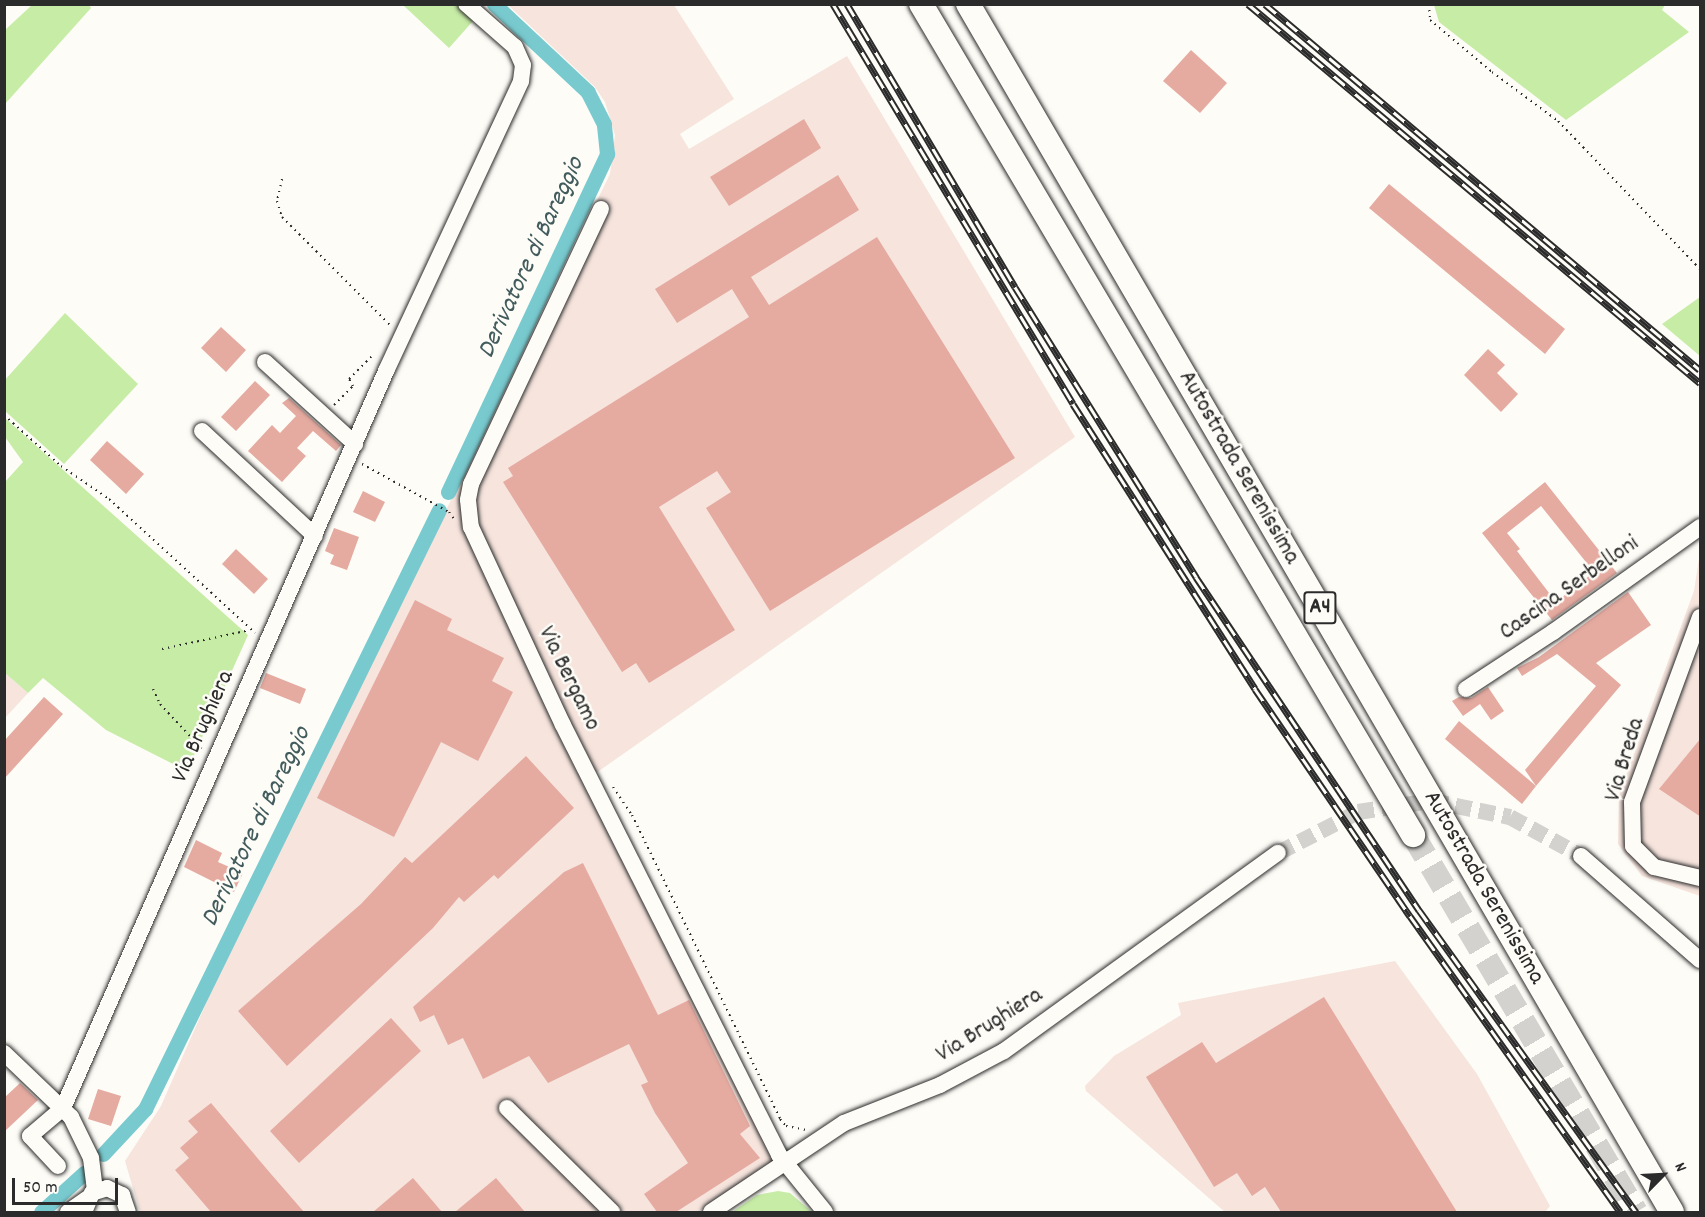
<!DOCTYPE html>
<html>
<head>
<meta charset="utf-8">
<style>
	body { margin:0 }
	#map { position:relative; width:1705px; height:1217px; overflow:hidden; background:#fdfcf7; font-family:Dekko,sans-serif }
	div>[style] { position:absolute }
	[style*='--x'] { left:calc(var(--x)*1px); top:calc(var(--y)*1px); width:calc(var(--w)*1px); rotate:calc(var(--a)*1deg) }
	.built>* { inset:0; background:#f6e4dd }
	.green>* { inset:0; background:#c7eca6 }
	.canal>* { height:15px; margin:-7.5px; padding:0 7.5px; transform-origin:7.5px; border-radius:7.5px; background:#78cacf }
	.building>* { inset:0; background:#e5aba1 }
	.minor-tunnel>* { height:16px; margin-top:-8px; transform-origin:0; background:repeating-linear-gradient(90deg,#d3d2ce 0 16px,transparent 0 24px) }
	.highway-tunnel>* { height:24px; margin-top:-12px; transform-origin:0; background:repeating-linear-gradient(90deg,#d3d2ce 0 24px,transparent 0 36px) }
	.path>* { height:2px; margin-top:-1px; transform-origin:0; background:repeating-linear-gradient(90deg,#2b2b2b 0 1.5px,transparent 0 6px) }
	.roads { filter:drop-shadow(0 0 2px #2b2b2b) drop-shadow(0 0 2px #2b2b2b) }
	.minor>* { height:16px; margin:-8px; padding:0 8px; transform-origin:8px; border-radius:8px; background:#fdfcf7 }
	.highway>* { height:24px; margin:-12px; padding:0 12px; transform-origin:12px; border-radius:12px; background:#fdfcf7 }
	.rail>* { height:7px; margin-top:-3.5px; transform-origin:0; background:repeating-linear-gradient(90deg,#fdfcf7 0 14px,#2b2b2b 0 28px); box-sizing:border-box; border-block:2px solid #2b2b2b }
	span { translate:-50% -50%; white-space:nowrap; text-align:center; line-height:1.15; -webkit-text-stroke:5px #fdfcf7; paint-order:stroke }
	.shield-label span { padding:2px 4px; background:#fdfcf7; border:2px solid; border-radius:4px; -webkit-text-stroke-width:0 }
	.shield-label { font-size:22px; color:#2b2b2b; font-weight:700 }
	.street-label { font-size:24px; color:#2b2b2b }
	.water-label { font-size:26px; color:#425b5c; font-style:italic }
	.frame { position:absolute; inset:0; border:6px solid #2b2b2b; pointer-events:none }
	.north { position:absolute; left:1633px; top:1145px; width:60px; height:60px; -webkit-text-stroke:4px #fdfcf7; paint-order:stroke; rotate:66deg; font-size:16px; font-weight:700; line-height:24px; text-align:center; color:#2b2b2b }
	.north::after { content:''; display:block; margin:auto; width:21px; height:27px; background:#2b2b2b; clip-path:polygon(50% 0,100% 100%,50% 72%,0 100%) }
	.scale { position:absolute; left:12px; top:1178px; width:106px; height:27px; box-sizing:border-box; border:3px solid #2b2b2b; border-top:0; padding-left:8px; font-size:18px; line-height:21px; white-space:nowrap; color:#2b2b2b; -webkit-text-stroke:4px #fdfcf7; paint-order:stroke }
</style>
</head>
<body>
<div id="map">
	<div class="built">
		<i style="clip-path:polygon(508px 5px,674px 5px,734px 99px,680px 134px,689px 149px,847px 56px,1075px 437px,596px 773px,786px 1152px,698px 1212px,140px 1212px,125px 1161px,161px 1106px,211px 992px,610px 174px,615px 135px,605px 102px,595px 87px)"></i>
		<i style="clip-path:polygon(1700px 552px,1700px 896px,1642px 876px,1618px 844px,1619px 795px,1694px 591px)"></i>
		<i style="clip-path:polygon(5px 673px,28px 693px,5px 718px)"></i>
		<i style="clip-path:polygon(1395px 961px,1477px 1074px,1550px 1206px,1545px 1212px,1225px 1212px,1086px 1091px,1085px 1086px,1114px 1056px,1181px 1015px,1178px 1003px)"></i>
	</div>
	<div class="green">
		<i style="clip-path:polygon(32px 5px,89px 5px,91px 8px,5px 104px,5px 30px)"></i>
		<i style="clip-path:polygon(403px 5px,458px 5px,473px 21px,449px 48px)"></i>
		<i style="clip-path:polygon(1434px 5px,1665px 5px,1662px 10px,1689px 32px,1566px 120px,1439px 22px)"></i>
		<i style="clip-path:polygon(1700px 297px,1700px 356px,1662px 324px)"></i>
		<i style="clip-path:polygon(65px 313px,138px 384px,64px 464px,5px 411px,4px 381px)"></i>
		<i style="clip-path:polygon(5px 418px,248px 635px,187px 771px,106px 730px,43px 678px,28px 693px,5px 673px,5px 482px,23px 462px,5px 437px)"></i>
		<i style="clip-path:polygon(778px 1191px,790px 1193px,812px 1212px,732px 1212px,757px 1195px)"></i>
	</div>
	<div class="canal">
		<i style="--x:448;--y:492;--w:374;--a:-64.8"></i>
		<i style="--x:607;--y:154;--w:30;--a:-96"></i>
		<i style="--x:604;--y:124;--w:36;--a:-117"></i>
		<i style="--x:588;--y:92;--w:129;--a:-136.9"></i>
		<i style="--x:103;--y:1154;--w:62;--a:-47"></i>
		<i style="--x:145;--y:1109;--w:667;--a:-63.86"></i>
		<i style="--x:41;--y:1212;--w:58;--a:-42.2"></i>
	</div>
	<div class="building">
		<i style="clip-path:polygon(1191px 50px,1227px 83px,1200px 113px,1163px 81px)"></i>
		<i style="clip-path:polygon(804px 119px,821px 148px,729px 206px,710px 177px)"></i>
		<i style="clip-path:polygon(838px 175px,859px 210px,751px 277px,769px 305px,877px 237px,1015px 458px,770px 611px,706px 508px,731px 492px,717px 471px,659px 507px,735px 630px,649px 683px,636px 663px,622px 672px,503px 482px,513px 476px,508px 468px,749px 317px,732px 289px,677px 323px,655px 289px)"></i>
		<i style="clip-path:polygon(1389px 184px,1565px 329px,1545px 354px,1369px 208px)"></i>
		<i style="clip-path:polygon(221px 327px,246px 350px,226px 372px,201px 348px)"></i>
		<i style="clip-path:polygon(1488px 349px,1505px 365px,1497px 373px,1518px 394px,1501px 412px,1464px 375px)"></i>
		<i style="clip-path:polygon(255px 381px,270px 395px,236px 431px,221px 417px)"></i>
		<i style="clip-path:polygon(289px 398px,341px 445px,336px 451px,313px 431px,297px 448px,306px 456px,282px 482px,248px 451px,272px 425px,280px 433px,296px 416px,282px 403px)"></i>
		<i style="clip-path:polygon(107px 441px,144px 474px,126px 494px,90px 460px)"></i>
		<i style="clip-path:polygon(evenodd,1545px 482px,1617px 573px,1552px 620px,1482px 533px,1545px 482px,1541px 506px,1594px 572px,1556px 602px,1517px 551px,1520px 549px,1507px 533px,1541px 506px)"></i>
		<i style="clip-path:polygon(363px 491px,385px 502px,375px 522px,353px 512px)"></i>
		<i style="clip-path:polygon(334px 528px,359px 537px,347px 570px,330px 564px,334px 555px,325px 551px)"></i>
		<i style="clip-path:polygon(236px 549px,268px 579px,254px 594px,222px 564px)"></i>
		<i style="clip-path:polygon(1628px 592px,1651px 625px,1596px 663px,1621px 685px,1536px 786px,1525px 770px,1596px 686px,1557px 654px,1522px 676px,1517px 668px,1539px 657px)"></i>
		<i style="clip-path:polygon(415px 600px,452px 619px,447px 630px,504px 658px,492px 681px,513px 692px,478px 761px,441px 742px,394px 837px,317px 798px)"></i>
		<i style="clip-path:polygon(266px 673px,306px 689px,300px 704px,260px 688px)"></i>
		<i style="clip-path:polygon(1488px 687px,1504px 711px,1491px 720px,1480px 704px,1463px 716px,1452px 701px,1459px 697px,1471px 698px)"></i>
		<i style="clip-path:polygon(44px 697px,63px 714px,4px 779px,4px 741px)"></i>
		<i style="clip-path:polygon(1459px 721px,1536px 786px,1522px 804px,1445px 739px)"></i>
		<i style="clip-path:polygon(1701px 738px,1701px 817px,1659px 789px)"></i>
		<i style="clip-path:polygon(526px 756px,574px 808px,498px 879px,494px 875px,464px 902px,459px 897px,433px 928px,287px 1066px,238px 1011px,361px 904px,405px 857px,412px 863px)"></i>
		<i style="clip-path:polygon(196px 840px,222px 853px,218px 862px,243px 873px,234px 892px,184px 867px)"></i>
		<i style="clip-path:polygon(583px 863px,658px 1015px,689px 1000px,750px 1126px,740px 1134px,760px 1158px,676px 1212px,657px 1212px,644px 1194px,688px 1163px,655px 1113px,641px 1085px,648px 1082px,629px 1044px,548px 1083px,529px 1056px,483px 1079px,463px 1038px,448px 1045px,434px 1015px,420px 1022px,413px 1007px,564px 872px)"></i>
		<i style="clip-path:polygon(1324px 997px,1457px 1212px,1281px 1212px,1265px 1187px,1252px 1196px,1237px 1173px,1214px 1187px,1146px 1077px,1202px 1042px,1216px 1063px)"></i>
		<i style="clip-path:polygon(391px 1018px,421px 1051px,299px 1163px,270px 1131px)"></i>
		<i style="clip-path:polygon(20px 1083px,38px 1100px,4px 1132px,4px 1098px)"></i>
		<i style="clip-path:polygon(98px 1089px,121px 1096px,111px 1126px,88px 1119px)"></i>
		<i style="clip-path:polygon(211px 1103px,271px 1174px,304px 1212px,211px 1212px,175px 1170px,189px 1158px,180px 1148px,198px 1132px,188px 1121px)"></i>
		<i style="clip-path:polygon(413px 1178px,442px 1212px,373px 1212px)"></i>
		<i style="clip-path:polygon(496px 1178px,525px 1212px,455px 1212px)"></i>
	</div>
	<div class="minor-tunnel">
		<i style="--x:1278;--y:853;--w:90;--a:-27.1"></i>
		<i style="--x:1358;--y:812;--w:75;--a:-8.5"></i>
		<i style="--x:1432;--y:801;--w:80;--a:11.6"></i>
		<i style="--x:1510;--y:817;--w:81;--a:28.8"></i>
	</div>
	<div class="highway-tunnel">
		<i style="--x:1413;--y:835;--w:438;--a:59.4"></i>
	</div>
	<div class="path">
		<i style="--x:1429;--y:4;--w:16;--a:86"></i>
		<i style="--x:1430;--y:20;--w:81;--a:40"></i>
		<i style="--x:1492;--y:72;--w:82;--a:36.6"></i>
		<i style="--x:1558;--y:121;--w:205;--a:46.2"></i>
		<i style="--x:282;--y:179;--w:23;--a:103"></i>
		<i style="--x:277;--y:201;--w:17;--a:73"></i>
		<i style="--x:282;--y:217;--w:153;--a:45"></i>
		<i style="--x:334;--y:405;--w:27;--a:-45"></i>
		<i style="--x:353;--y:386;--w:8;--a:-120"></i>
		<i style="--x:349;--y:379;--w:33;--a:-45"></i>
		<i style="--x:4;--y:415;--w:76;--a:41.8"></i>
		<i style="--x:61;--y:466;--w:58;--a:34.5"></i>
		<i style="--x:109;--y:499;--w:198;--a:42.5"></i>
		<i style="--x:362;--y:464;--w:99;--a:28.9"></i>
		<i style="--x:449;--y:512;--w:9;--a:54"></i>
		<i style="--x:162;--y:649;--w:90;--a:-12.2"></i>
		<i style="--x:153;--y:689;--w:17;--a:65"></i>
		<i style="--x:160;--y:704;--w:62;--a:47"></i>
		<i style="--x:613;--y:787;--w:34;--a:56"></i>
		<i style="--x:632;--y:815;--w:338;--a:64"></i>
		<i style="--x:780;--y:1119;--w:9;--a:49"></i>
		<i style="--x:786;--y:1126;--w:20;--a:11"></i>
	</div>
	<div class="roads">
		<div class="minor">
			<i style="--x:601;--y:209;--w:304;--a:115.3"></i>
			<i style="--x:471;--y:484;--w:16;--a:101"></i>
			<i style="--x:468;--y:500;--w:27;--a:84"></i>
			<i style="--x:471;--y:527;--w:218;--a:65.1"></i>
			<i style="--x:563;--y:725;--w:481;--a:63.3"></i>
			<i style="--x:779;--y:1155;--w:73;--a:51.1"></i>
			<i style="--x:265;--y:362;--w:122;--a:42.3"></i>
			<i style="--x:202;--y:431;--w:154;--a:42.9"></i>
			<i style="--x:1700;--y:617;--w:197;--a:110.2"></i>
			<i style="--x:1632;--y:802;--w:44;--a:88.7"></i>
			<i style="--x:1633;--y:846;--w:30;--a:45"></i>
			<i style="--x:1654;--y:867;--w:47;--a:13.4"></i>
			<i style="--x:1466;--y:689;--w:104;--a:-33.2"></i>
			<i style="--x:1553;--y:632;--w:181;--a:-35.5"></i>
			<i style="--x:1581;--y:856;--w:158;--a:41.2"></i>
			<i style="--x:4;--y:1053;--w:93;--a:43.7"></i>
			<i style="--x:71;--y:1117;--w:46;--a:64"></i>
			<i style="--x:91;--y:1158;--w:33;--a:83"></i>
			<i style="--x:507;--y:1108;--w:148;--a:44.7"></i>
			<i style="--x:58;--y:1166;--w:41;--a:-133"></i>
			<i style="--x:30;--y:1136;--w:43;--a:-40.3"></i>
			<i style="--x:63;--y:1108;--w:805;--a:-66.33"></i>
			<i style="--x:386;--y:371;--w:320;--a:-65"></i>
			<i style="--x:521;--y:81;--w:16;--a:-83"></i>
			<i style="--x:523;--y:65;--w:20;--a:-114"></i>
			<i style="--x:515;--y:47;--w:65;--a:-138.7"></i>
			<i style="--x:68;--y:1212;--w:24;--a:-35"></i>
			<i style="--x:84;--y:1212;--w:21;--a:-67"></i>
			<i style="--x:92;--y:1193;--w:16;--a:-18"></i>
			<i style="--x:107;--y:1188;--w:17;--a:25"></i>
			<i style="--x:122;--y:1195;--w:18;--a:71"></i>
			<i style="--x:711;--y:1212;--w:160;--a:-33.8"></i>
			<i style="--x:844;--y:1123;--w:103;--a:-21.6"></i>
			<i style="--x:940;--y:1085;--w:72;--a:-28"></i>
			<i style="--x:1004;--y:1051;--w:338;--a:-35.9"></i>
		</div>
		<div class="highway">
			<i style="--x:921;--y:4;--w:966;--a:59.37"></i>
			<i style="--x:968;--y:4;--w:1398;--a:59.77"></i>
		</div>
	</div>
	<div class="rail">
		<i style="--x:833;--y:4;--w:466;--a:59"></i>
		<i style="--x:1073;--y:404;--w:338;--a:57.4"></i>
		<i style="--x:1255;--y:689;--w:275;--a:55.7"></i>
		<i style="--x:1410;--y:916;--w:363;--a:54.6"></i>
		<i style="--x:847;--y:4;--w:329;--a:59.3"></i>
		<i style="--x:1015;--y:287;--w:342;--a:58"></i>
		<i style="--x:1196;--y:577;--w:401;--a:56.2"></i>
		<i style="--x:1419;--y:910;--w:372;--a:54.3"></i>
		<i style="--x:1248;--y:4;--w:590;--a:39.98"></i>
		<i style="--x:1265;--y:4;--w:568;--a:40.08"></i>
	</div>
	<div class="shield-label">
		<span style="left:1320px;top:608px">A4</span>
	</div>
	<div class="street-label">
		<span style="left:1238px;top:468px;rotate:60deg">Autostrada Serenissima</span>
		<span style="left:1570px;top:589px;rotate:-35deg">Cascina Serbelloni</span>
		<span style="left:568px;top:679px;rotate:64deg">Via Bergamo</span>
		<span style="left:204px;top:727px;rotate:-66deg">Via Brughiera</span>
		<span style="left:1626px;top:760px;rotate:-73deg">Via Breda</span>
		<span style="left:1483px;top:888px;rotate:60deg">Autostrada Serenissima</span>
		<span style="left:990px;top:1026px;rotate:-32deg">Via Brughiera</span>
	</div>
	<div class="water-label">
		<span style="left:532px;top:258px;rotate:-65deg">Derivatore di Bareggio</span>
		<span style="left:257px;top:827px;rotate:-64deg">Derivatore di Bareggio</span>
	</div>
	<div class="frame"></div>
	<div class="north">N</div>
	<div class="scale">50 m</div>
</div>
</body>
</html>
